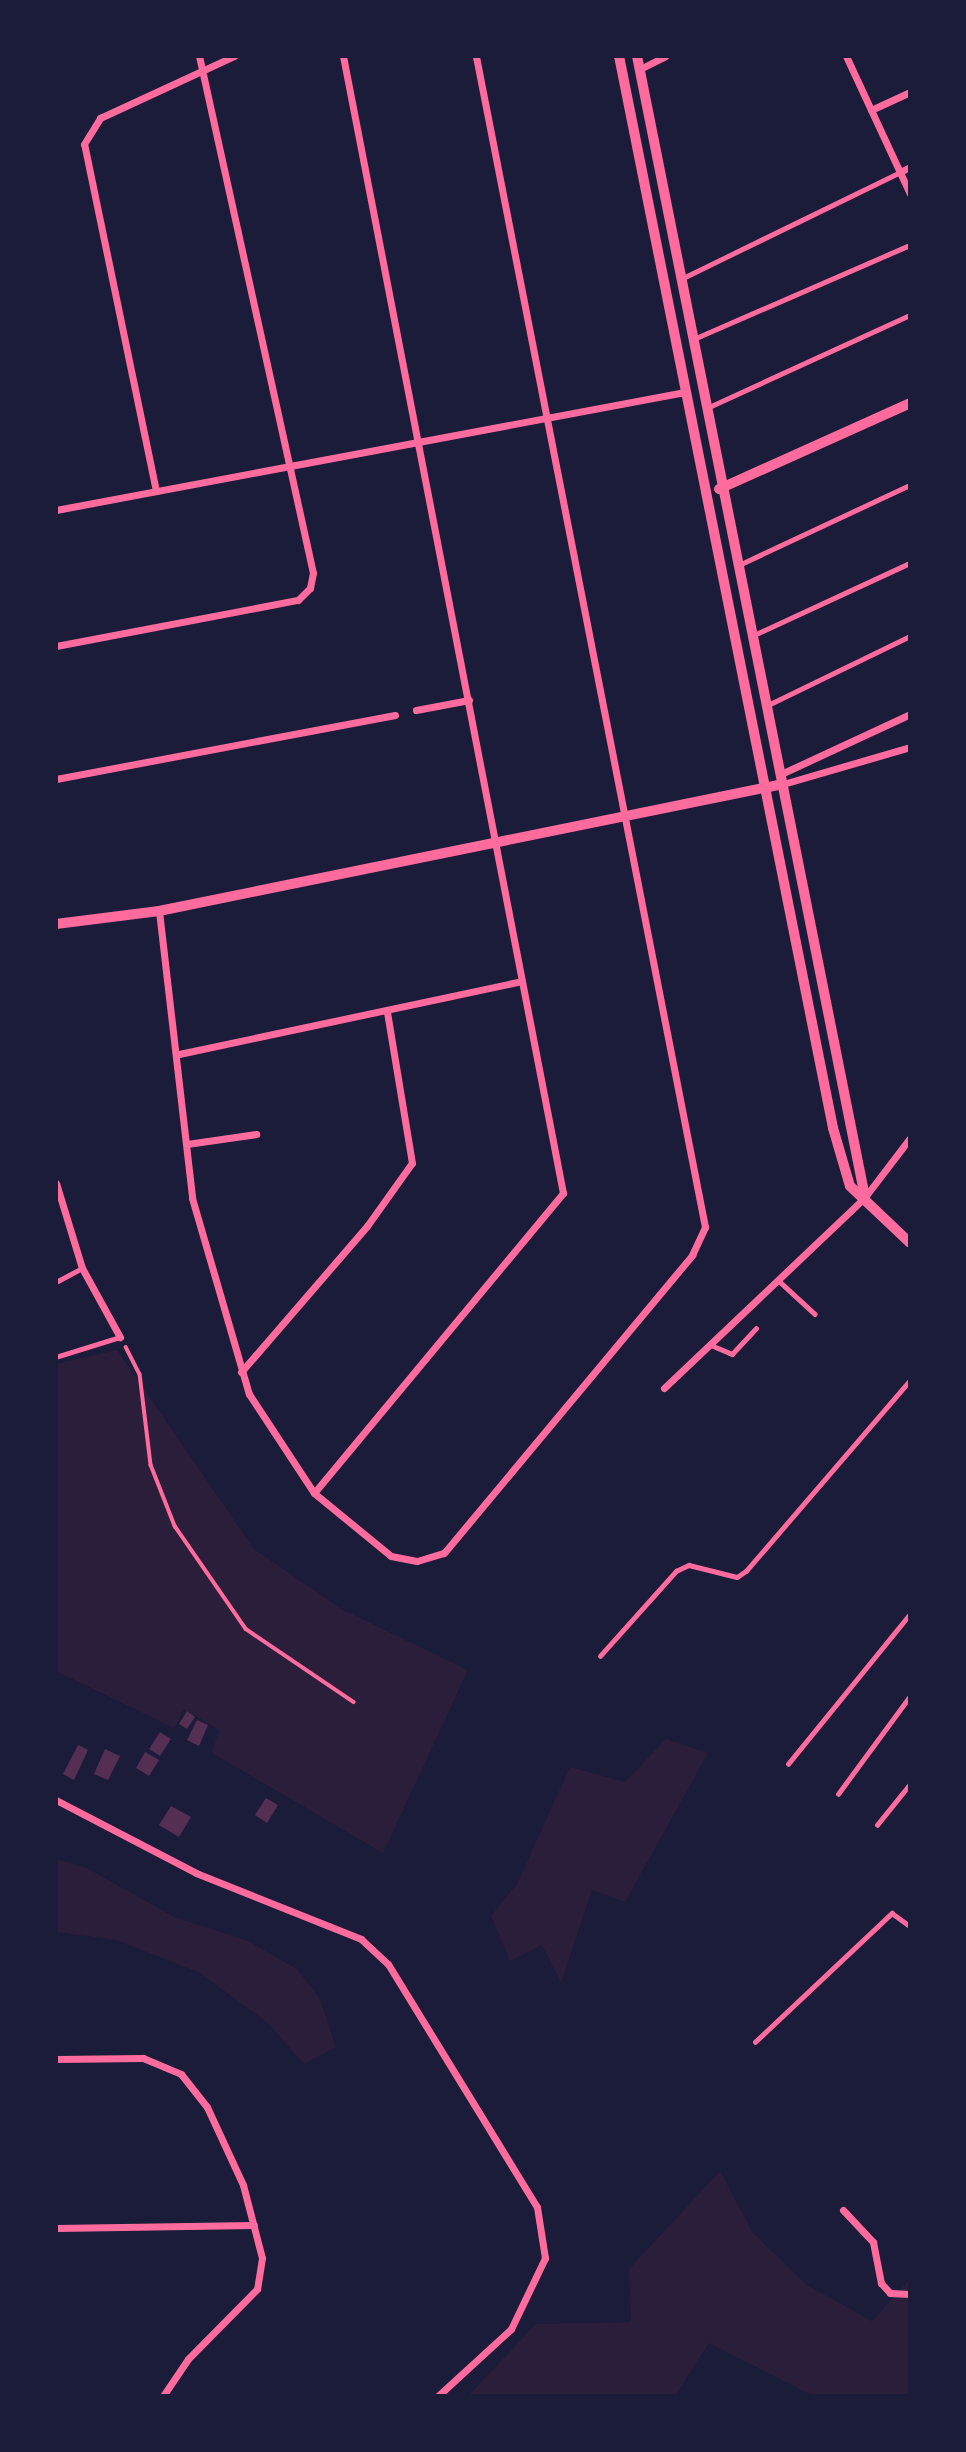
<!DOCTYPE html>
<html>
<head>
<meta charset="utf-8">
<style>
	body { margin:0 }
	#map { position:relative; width:966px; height:2452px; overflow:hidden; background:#1b1b3a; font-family:"Public Sans",sans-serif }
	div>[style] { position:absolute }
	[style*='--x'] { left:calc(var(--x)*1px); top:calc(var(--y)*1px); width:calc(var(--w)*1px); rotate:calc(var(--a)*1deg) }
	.green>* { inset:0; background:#2a1e3b }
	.building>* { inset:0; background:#542f53 }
	.path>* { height:3.5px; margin:-1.75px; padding:0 1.75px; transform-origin:1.75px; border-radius:1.75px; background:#ff6b9d }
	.service>* { height:4.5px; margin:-2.25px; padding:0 2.25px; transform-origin:2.25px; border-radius:2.25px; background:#ff6b9d }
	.minor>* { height:7px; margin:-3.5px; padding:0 3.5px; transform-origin:3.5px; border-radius:3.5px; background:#ff6b9d }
	.tertiary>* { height:10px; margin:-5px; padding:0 5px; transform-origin:5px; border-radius:5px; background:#ff6b9d }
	span { translate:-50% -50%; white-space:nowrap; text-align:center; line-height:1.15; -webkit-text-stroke:5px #1b1b3a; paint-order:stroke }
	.frame { position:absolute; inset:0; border:58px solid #1b1b3a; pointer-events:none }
</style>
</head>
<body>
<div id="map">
	<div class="green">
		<i style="clip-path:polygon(117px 1350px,254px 1549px,343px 1610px,468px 1670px,383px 1853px,212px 1753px,219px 1730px,184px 1709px,174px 1728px,58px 1672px,56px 1364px)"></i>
		<i style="clip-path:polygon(666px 1739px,708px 1753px,625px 1902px,592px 1890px,561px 1983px,542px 1945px,510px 1961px,491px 1916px,517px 1884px,570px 1767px,625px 1782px)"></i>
		<i style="clip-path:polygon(56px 1859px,87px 1868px,174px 1917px,248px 1941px,297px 1969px,320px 1999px,336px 2047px,304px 2064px,268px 2023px,200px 1973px,117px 1940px,56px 1932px)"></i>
		<i style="clip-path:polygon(720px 2171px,753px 2233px,807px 2285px,872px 2321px,910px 2279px,910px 2396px,814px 2396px,709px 2343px,675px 2396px,468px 2396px,536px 2324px,631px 2322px,629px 2269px)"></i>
	</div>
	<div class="building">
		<i style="clip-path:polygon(187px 1711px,195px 1717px,187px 1729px,179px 1724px)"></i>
		<i style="clip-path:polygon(197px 1720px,208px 1725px,199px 1746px,187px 1740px)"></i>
		<i style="clip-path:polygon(160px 1732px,171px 1739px,160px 1756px,149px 1749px)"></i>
		<i style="clip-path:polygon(78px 1745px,88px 1750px,74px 1780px,63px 1774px)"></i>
		<i style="clip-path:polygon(105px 1749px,120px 1756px,108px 1780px,94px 1774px)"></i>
		<i style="clip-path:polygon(145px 1752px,159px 1760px,149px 1776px,136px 1768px)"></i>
		<i style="clip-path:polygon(266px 1798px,278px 1805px,267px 1823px,255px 1815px)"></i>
		<i style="clip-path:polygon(171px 1806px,191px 1817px,179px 1837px,159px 1825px)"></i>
	</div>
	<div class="path">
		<i style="--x:126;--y:1347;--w:30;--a:63"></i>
		<i style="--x:140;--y:1374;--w:92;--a:83.1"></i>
		<i style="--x:151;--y:1465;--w:66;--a:68.5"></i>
		<i style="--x:175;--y:1526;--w:125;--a:55.4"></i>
		<i style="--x:246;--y:1629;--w:130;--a:34.1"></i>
	</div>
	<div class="service">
		<i style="--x:683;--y:278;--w:242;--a:-26"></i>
		<i style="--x:696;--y:338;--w:233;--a:-23.5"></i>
		<i style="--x:709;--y:407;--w:221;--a:-24.6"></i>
		<i style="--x:741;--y:564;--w:187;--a:-25.1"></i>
		<i style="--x:754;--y:635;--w:172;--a:-24.8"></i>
		<i style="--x:768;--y:705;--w:158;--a:-25.9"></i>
		<i style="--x:778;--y:1280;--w:50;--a:42.6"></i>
		<i style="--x:56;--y:1282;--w:30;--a:-28"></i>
		<i style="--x:711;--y:1345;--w:23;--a:23"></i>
		<i style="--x:732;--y:1354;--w:35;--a:-47"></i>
		<i style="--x:56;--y:1357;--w:67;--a:-17.4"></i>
		<i style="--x:600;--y:1656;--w:114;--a:-48.2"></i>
		<i style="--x:676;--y:1571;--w:14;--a:-25"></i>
		<i style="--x:689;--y:1565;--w:49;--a:14"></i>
		<i style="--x:737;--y:1577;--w:11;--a:-34"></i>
		<i style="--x:746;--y:1571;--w:252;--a:-49.3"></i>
		<i style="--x:788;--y:1764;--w:193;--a:-50.9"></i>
		<i style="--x:838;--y:1794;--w:122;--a:-53.7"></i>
		<i style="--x:877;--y:1825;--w:53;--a:-51.2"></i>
		<i style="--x:755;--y:2042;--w:188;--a:-43.3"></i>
		<i style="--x:892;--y:1913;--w:22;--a:36"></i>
	</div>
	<div class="minor">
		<i style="--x:846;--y:56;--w:152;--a:65.1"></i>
		<i style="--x:640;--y:69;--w:28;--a:-27"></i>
		<i style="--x:871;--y:110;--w:43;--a:-24.8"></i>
		<i style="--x:900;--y:172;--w:11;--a:-27"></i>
		<i style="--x:156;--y:491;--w:354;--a:-101.7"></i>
		<i style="--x:84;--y:144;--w:31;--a:-58"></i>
		<i style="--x:100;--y:118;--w:148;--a:-24.8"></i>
		<i style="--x:56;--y:510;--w:640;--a:-10.63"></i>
		<i style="--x:56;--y:646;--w:246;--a:-10.8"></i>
		<i style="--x:298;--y:600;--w:17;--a:-45"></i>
		<i style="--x:310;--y:588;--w:15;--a:-79"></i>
		<i style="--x:313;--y:573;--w:529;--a:-102.43"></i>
		<i style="--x:416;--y:710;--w:54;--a:-10.7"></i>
		<i style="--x:781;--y:774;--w:142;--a:-24.9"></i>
		<i style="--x:56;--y:779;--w:345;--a:-10.7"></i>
		<i style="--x:783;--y:784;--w:132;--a:-16.2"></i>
		<i style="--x:159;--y:911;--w:289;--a:83.4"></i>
		<i style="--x:192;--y:1198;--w:204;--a:73.8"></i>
		<i style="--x:249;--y:1394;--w:118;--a:56.7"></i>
		<i style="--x:314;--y:1493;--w:99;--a:39.3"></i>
		<i style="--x:391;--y:1556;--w:26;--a:11"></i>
		<i style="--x:417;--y:1561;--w:28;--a:-17"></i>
		<i style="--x:444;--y:1553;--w:388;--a:-50.2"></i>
		<i style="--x:692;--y:1255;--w:31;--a:-65"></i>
		<i style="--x:705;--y:1227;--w:1193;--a:-101.07"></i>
		<i style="--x:179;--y:1054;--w:348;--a:-12"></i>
		<i style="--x:187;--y:1144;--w:70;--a:-8.2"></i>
		<i style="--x:56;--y:1183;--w:89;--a:73"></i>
		<i style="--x:82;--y:1268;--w:79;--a:61.2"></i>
		<i style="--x:241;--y:1372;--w:193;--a:-49.2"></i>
		<i style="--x:367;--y:1226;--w:77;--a:-54.5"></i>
		<i style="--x:412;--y:1163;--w:153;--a:-99.4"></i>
		<i style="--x:664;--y:1388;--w:277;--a:-43.5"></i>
		<i style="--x:865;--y:1197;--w:74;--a:-52.7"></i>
		<i style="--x:314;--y:1493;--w:390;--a:-50.3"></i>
		<i style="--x:563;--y:1193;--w:1158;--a:-100.95"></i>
		<i style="--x:56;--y:1800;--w:158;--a:27.5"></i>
		<i style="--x:196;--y:1873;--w:178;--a:21.8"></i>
		<i style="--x:361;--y:1939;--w:37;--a:43"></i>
		<i style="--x:388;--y:1964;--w:285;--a:58.5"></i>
		<i style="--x:537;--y:2207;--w:52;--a:81.1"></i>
		<i style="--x:545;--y:2258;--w:79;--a:115.6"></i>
		<i style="--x:511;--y:2329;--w:99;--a:137.5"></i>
		<i style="--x:56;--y:2059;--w:87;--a:-0.7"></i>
		<i style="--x:143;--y:2058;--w:41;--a:22.8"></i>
		<i style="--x:181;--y:2074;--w:42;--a:51.8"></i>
		<i style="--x:207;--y:2107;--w:86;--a:65.2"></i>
		<i style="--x:243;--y:2185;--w:75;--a:75.4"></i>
		<i style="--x:262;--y:2258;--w:31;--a:99"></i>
		<i style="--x:257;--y:2289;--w:98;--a:134.6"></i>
		<i style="--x:188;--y:2359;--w:45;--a:124"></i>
		<i style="--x:843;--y:2210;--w:44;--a:46.8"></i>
		<i style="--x:873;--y:2242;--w:42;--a:79"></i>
		<i style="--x:881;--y:2283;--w:13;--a:48"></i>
		<i style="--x:890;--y:2293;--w:20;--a:3"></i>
		<i style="--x:56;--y:2228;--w:198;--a:-0.9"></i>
	</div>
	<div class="tertiary">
		<i style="--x:619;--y:56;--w:1093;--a:78.71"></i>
		<i style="--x:833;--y:1128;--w:60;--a:73.7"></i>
		<i style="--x:850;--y:1186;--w:83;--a:43.5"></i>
		<i style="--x:637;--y:56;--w:1164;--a:78.7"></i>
		<i style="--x:719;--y:489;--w:209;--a:-24.2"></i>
		<i style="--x:56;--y:924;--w:104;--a:-7.2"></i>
		<i style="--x:159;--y:911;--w:637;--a:-11.5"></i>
	</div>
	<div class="frame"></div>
</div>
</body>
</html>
